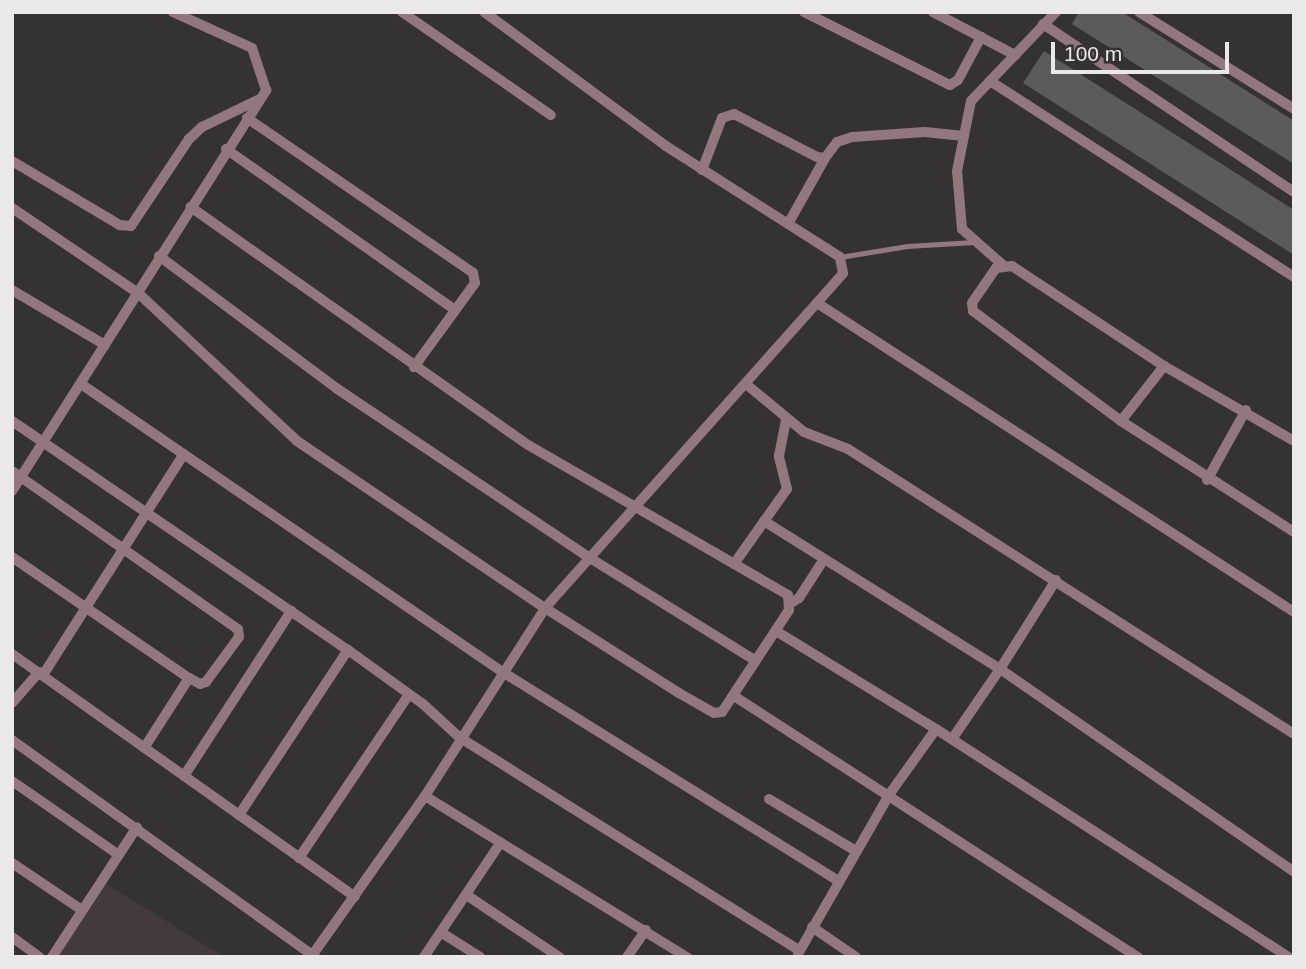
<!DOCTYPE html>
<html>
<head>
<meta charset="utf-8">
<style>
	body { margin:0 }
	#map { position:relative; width:1306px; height:969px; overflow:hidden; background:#353233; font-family:Helvetica,sans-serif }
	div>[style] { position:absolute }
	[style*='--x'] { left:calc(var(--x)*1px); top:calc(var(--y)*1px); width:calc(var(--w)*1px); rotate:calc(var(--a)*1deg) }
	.built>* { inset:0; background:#433a3c }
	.building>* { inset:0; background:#5d5a5b }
	.lane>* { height:5px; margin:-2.5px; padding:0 2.5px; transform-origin:2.5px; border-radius:2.5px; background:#93777e }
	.street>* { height:10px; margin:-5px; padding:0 5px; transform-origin:5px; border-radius:5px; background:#93777e }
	span { translate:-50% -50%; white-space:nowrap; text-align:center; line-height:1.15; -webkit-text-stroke:5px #353233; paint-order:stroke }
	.frame { position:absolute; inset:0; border:14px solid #eae8e9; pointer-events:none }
	.scale { position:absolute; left:1051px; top:42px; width:178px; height:32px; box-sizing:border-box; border:4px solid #eae8e9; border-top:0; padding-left:9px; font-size:21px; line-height:24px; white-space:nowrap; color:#eae8e9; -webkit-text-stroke:5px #353233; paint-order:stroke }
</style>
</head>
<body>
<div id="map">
	<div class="built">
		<i style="clip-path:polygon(102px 881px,224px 957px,54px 957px)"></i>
	</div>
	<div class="building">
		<i style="clip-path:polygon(1079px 12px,1122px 12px,1294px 121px,1294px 164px,1072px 24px)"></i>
		<i style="clip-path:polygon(1044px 51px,1294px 210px,1294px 255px,1023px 83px)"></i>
	</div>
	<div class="lane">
		<i style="--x:840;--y:257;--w:68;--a:-9.3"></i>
		<i style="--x:907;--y:246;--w:67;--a:-3.4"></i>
	</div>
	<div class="street">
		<i style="--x:402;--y:12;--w:181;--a:34.7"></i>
		<i style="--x:804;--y:12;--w:163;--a:26.6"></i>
		<i style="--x:950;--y:85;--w:9;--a:-32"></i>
		<i style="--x:958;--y:80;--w:49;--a:-61.9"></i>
		<i style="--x:933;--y:12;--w:93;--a:27.7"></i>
		<i style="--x:1139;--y:12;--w:183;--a:32"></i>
		<i style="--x:1043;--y:24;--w:302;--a:33.8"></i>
		<i style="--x:990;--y:81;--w:362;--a:32.8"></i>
		<i style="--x:247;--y:118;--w:274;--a:34.4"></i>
		<i style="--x:473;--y:273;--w:10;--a:79"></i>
		<i style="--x:475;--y:283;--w:104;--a:126"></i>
		<i style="--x:226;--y:149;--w:280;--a:35.1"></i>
		<i style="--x:12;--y:161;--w:126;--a:30.7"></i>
		<i style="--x:120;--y:225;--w:11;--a:5"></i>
		<i style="--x:131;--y:226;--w:105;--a:-56.3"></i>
		<i style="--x:189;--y:139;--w:18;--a:-43"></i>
		<i style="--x:202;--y:127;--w:64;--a:-25.8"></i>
		<i style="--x:702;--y:170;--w:56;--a:-69"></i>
		<i style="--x:722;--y:118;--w:13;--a:-18"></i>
		<i style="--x:734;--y:114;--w:93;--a:27.4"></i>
		<i style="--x:817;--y:157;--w:8;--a:7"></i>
		<i style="--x:825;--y:158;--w:20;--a:-53"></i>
		<i style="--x:837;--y:142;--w:16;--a:-18"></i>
		<i style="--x:852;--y:137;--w:73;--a:-3.9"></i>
		<i style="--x:925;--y:132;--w:39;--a:6"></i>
		<i style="--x:12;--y:208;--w:152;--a:34"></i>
		<i style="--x:138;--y:293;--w:217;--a:42.9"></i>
		<i style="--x:297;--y:441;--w:299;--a:34"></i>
		<i style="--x:545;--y:608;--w:159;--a:32.4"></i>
		<i style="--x:679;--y:693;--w:40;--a:29.7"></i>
		<i style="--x:714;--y:713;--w:8;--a:-7"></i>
		<i style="--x:722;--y:712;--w:122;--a:-56.7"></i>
		<i style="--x:789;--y:610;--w:15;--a:-94"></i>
		<i style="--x:788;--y:595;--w:300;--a:-150"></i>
		<i style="--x:528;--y:445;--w:413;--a:-144.8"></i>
		<i style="--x:788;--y:224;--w:76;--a:-60.7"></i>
		<i style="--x:159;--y:256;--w:221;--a:36.7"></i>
		<i style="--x:336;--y:388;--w:306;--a:33.8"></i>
		<i style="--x:590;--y:558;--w:195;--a:31.8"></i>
		<i style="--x:1004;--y:266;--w:56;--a:-138.6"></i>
		<i style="--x:962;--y:229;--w:58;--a:-94.9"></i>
		<i style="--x:957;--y:171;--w:71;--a:-78.7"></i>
		<i style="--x:971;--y:101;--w:123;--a:-46.3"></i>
		<i style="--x:12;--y:290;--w:108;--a:30.6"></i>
		<i style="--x:817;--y:303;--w:568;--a:32.94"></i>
		<i style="--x:81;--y:384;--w:509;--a:34.35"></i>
		<i style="--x:501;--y:671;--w:398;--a:31.9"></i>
		<i style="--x:746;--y:384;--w:75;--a:39.6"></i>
		<i style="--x:804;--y:432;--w:47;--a:21.1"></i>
		<i style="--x:848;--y:449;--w:529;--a:32.58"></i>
		<i style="--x:12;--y:421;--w:407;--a:34.3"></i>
		<i style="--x:348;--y:650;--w:92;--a:35.8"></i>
		<i style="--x:423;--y:704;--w:49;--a:42.5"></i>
		<i style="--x:459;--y:737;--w:401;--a:32.1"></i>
		<i style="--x:1121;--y:421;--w:70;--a:-52"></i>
		<i style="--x:1294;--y:441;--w:150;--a:-150"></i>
		<i style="--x:1164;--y:366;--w:182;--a:-146.7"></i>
		<i style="--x:1012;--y:266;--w:16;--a:173"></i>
		<i style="--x:996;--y:268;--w:42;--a:124.4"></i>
		<i style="--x:972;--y:303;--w:8;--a:83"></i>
		<i style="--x:973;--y:311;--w:184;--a:36.6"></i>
		<i style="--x:1121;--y:421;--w:206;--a:32.7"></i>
		<i style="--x:12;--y:471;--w:276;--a:35"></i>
		<i style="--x:238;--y:629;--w:8;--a:83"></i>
		<i style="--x:239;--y:637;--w:56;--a:126.3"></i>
		<i style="--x:206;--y:682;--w:6;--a:162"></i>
		<i style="--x:200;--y:684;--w:13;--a:-151"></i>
		<i style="--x:1207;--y:480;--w:80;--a:-60.9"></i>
		<i style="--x:12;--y:491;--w:475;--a:-57.6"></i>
		<i style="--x:266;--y:90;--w:44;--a:-108.4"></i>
		<i style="--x:252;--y:48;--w:87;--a:-155.5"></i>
		<i style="--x:764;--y:521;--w:279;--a:32.1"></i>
		<i style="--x:1000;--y:669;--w:85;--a:124.4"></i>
		<i style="--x:12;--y:557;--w:214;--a:34.4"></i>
		<i style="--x:189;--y:678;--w:83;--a:122.7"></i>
		<i style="--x:734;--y:564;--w:92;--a:-54.8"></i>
		<i style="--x:787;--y:489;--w:34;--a:-104"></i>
		<i style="--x:779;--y:456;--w:38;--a:-79"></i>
		<i style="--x:1056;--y:580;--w:105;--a:122.2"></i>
		<i style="--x:1000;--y:669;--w:357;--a:34.6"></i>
		<i style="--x:791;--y:603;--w:9;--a:-32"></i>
		<i style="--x:799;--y:598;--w:46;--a:-57.3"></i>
		<i style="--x:776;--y:631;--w:188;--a:31.5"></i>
		<i style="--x:936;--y:729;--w:81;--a:125.5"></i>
		<i style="--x:889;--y:795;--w:183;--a:119.8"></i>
		<i style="--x:12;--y:654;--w:420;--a:35.3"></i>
		<i style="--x:43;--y:675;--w:262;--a:-57.5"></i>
		<i style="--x:734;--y:696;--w:481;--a:32.9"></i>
		<i style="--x:12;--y:703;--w:41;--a:-48.9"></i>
		<i style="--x:936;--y:729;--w:419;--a:32.9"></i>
		<i style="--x:12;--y:740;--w:373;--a:35.6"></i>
		<i style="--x:184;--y:776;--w:197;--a:-57"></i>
		<i style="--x:12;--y:781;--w:130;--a:34.7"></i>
		<i style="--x:425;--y:796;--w:308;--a:31.6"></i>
		<i style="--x:769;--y:799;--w:101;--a:30.9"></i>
		<i style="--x:239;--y:815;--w:198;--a:-56.6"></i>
		<i style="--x:299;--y:858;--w:197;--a:-56.1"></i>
		<i style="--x:12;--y:863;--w:84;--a:33.9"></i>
		<i style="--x:468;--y:896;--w:110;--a:33.8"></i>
		<i style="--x:812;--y:927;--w:53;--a:34.3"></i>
		<i style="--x:442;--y:933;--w:45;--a:32.3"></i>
		<i style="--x:12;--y:937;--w:34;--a:36"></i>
		<i style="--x:52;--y:957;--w:155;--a:-56.8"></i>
		<i style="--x:311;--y:957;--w:197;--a:-54.7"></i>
		<i style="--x:425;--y:796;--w:223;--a:-57.4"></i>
		<i style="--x:545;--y:608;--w:448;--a:-48.3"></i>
		<i style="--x:843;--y:273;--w:16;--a:-101"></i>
		<i style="--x:840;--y:257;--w:206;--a:-147.5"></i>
		<i style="--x:666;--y:146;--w:226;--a:-143.6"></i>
		<i style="--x:424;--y:957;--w:138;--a:-56.2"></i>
		<i style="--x:627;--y:957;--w:33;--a:-55"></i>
	</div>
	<div class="frame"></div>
	<div class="scale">100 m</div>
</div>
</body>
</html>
